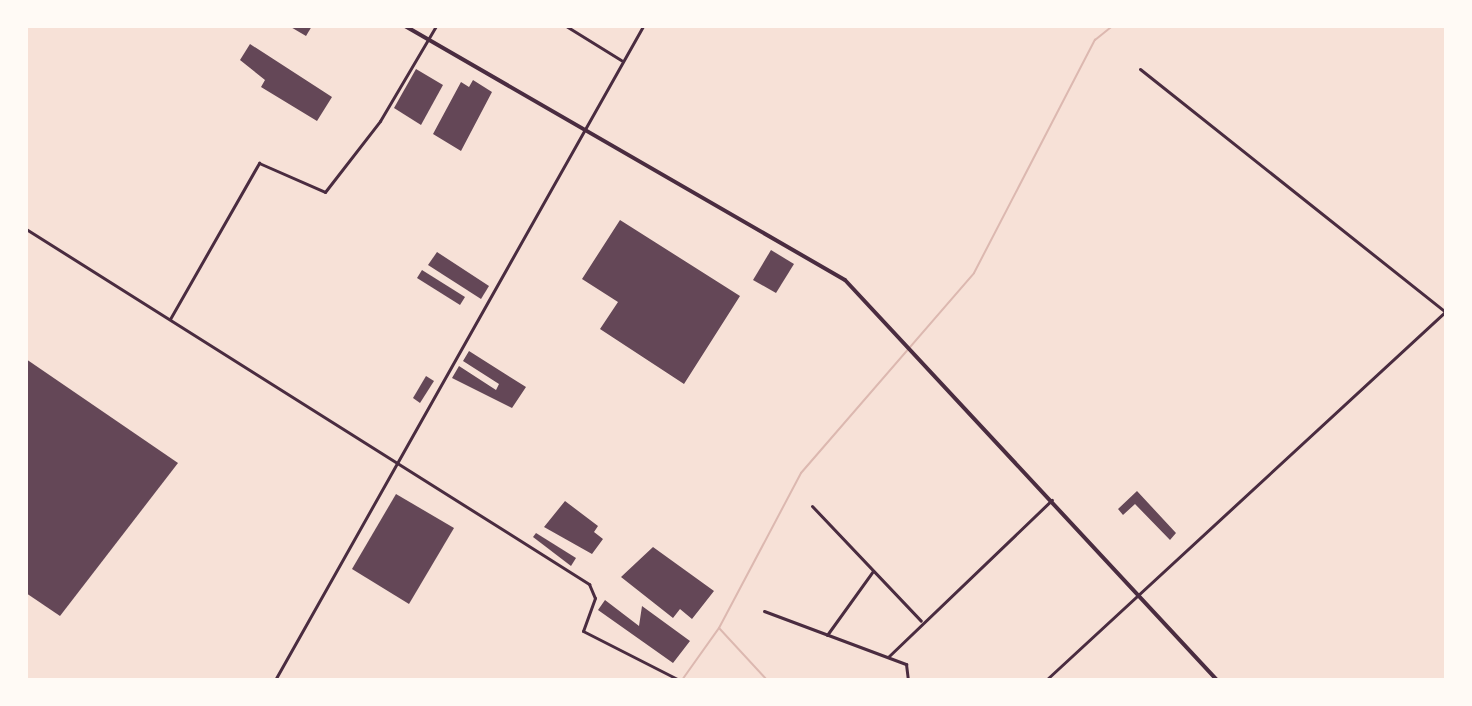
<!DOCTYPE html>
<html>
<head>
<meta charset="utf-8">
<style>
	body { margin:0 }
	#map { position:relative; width:1472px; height:706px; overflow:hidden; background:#f7e1d7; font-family:"Exo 2",sans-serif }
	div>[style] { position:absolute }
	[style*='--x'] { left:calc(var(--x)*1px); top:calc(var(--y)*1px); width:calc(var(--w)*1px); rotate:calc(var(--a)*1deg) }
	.stream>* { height:2px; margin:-1px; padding:0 1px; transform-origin:1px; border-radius:1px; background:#dcb8b0 }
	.building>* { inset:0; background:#644757 }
	.minor>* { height:3px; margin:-1.5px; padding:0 1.5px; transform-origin:1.5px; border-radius:1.5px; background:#4a2c40 }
	.tertiary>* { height:4px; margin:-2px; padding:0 2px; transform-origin:2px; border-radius:2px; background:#4a2c40 }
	span { translate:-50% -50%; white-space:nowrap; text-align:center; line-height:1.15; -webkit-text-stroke:6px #fffaf5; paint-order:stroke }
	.frame { position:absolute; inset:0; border:28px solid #fffaf5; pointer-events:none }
</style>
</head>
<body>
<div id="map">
	<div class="stream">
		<i style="--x:719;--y:628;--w:71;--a:47.3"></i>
		<i style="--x:682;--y:680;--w:64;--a:-54.6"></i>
		<i style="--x:719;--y:628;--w:175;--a:-62.1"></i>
		<i style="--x:801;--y:473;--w:264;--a:-49.1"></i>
		<i style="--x:974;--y:273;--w:263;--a:-62.6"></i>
		<i style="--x:1095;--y:40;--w:22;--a:-39"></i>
	</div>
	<div class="building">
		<i style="clip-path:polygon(289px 26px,312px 26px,306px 36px)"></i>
		<i style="clip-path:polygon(250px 44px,332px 97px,317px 121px,261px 87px,265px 80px,240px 60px)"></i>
		<i style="clip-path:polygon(416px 69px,443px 85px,421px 125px,394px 108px)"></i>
		<i style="clip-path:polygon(473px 80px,492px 92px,461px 151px,433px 134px,461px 82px,469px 87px)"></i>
		<i style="clip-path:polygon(620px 220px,740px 296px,684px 384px,600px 329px,618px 302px,582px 279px)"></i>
		<i style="clip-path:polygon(771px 250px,794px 264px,776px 293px,753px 280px)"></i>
		<i style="clip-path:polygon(437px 252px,489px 286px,481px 299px,428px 265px)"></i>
		<i style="clip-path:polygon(422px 270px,465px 297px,460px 305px,417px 278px)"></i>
		<i style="clip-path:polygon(469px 351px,526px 387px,512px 408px,452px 378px,459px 366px,496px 390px,499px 384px,463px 361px)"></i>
		<i style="clip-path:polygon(26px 359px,178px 463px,60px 616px,26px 593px)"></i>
		<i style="clip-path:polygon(426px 376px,434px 381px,420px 403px,413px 398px)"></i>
		<i style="clip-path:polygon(1137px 491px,1176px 533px,1170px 540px,1135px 504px,1123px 515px,1118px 509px)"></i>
		<i style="clip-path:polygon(396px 494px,454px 528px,409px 604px,352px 569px)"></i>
		<i style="clip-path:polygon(565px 501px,598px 526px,594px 532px,603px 539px,592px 554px,544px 527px)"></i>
		<i style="clip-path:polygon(536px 533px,576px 558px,571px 566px,533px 537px)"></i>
		<i style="clip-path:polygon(653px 547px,714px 591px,692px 619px,680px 609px,673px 618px,621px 577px)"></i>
		<i style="clip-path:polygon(605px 600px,639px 626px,642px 606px,690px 641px,673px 663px,598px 610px)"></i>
	</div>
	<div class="minor">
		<i style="--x:566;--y:26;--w:65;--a:31.7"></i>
		<i style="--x:1140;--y:69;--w:389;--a:38.5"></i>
		<i style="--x:26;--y:229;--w:666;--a:32.23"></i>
		<i style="--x:589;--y:584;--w:15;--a:67"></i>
		<i style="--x:595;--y:598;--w:35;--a:110"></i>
		<i style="--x:583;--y:631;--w:108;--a:27"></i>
		<i style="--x:170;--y:319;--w:180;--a:-60.3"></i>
		<i style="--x:259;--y:163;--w:72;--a:23.7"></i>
		<i style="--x:325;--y:192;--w:90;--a:-52.2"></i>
		<i style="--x:380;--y:121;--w:110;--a:-59.5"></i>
		<i style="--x:812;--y:506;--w:158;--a:46.5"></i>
		<i style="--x:764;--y:611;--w:152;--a:20.5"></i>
		<i style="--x:906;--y:664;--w:16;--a:83"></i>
		<i style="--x:827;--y:635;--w:79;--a:-54.3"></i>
		<i style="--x:888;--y:657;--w:227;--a:-43.8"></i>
		<i style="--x:275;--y:680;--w:750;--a:-60.63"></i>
		<i style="--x:1046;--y:680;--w:544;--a:-42.69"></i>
	</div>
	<div class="tertiary">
		<i style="--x:405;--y:26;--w:508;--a:30"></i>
		<i style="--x:845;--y:280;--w:546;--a:47.08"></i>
	</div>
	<div class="frame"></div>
</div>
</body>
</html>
